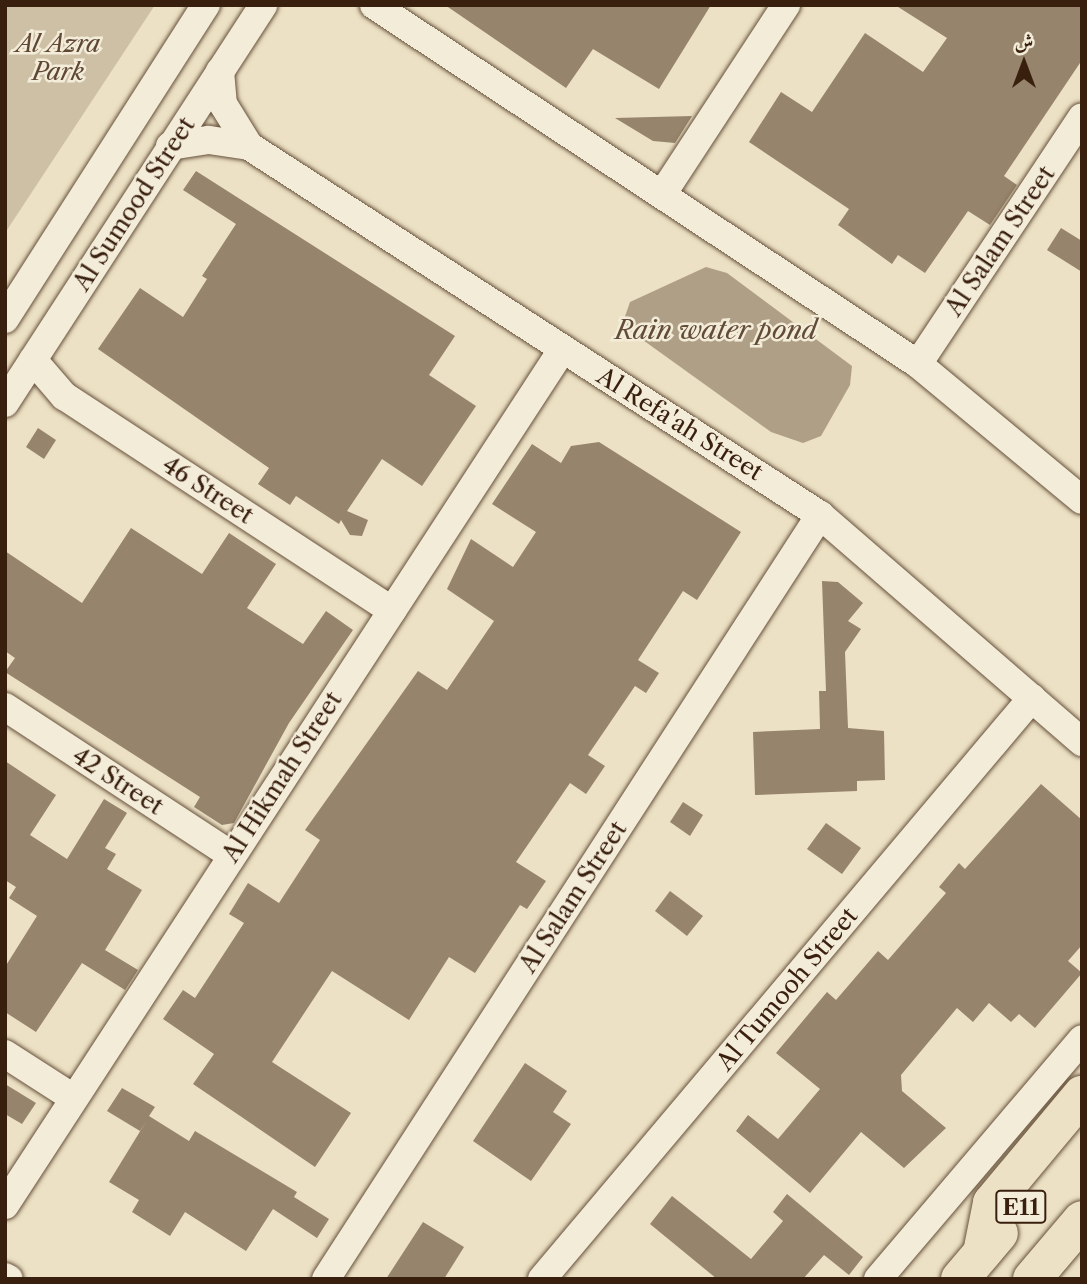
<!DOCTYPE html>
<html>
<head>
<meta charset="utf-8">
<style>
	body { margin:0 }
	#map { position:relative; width:1087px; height:1284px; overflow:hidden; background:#ece1c4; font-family:"Libre Caslon Text",Amiri,serif }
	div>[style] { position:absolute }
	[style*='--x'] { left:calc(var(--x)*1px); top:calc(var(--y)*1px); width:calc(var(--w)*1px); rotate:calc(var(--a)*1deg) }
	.green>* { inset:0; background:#cec0a5 }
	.water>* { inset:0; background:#af9f86 }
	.building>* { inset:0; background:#96846c }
	.roads { filter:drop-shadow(0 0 2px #66503b) drop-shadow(0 0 2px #66503b) }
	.minor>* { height:28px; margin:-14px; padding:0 14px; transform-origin:14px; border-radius:14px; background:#f3ecd9 }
	.highway>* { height:38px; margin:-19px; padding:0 19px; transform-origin:19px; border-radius:19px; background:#ece1c4 }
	span { translate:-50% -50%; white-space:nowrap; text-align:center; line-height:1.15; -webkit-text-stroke:5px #f3ecd9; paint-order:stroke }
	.shield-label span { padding:2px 5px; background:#f3ecd9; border:2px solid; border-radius:5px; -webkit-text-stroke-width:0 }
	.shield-label { font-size:23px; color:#391f0d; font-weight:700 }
	.park-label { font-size:24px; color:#5e4733; font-style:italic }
	.street-label { font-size:24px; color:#391f0d }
	.water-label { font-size:26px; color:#624c37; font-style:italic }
	.frame { position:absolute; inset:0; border:7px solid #391f0d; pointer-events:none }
	.north { position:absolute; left:989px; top:28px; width:70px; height:70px; -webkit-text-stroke:5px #f3ecd9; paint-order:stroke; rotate:0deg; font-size:19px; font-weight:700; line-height:28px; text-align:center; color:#391f0d }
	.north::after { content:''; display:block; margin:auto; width:24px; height:32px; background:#391f0d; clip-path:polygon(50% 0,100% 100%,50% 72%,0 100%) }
</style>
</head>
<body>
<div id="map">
	<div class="green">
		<i style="clip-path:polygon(5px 5px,155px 5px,5px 233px)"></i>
	</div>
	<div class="water">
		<i style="clip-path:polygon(706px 267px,727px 273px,852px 366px,850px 385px,821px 436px,803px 443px,771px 432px,622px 325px,630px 302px)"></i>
	</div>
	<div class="building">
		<i style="clip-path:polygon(445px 5px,711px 5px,659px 89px,593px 49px,566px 88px)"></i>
		<i style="clip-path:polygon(895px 5px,1082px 5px,1082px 60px,1004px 176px,1017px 185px,990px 225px,968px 211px,925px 273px,898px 255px,892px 264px,838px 225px,849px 209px,749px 142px,781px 92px,812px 112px,865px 33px,923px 72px,947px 38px)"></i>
		<i style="clip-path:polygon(692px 116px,675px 143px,653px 141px,615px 118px)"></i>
		<i style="clip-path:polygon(196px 171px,455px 336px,429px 375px,476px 406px,422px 486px,382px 459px,347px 511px,368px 520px,362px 536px,350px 535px,341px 520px,339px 524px,296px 496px,290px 505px,258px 484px,269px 468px,98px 349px,140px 288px,183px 317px,207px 279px,202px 276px,236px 224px,183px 190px)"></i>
		<i style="clip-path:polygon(1061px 228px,1082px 241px,1082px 272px,1047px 250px)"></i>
		<i style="clip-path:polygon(38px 428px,56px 440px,44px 459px,26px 447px)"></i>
		<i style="clip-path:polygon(599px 442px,741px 532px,697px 600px,683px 591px,638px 660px,659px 673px,646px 693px,635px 686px,588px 755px,605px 766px,586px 794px,570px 783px,516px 862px,546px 881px,527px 909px,520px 905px,475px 973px,449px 957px,409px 1020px,332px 971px,272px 1062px,351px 1113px,315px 1167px,193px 1084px,214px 1054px,163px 1019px,183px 990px,195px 998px,244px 923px,229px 914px,248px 883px,279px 903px,320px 840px,305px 830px,418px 671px,447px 690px,494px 621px,447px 589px,471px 539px,513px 567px,536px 532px,492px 504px,532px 444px,561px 463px,571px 446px)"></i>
		<i style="clip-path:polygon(131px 528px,202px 574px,229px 533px,276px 564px,247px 608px,303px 644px,326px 611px,353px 630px,289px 723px,234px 823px,222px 825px,194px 807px,200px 797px,5px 672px,15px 658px,5px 651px,5px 551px,82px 603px)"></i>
		<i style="clip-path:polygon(822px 581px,838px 582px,863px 603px,848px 621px,861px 629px,845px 652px,848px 728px,884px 731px,885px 780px,857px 781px,857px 791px,755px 795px,753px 732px,820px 729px,819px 691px,826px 691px)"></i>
		<i style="clip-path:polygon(5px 761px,56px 795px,30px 835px,67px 859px,104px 799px,127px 813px,105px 848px,116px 854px,107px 869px,142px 890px,105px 950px,138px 970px,125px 990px,82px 963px,36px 1032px,5px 1012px,5px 967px,37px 916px,9px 898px,16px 887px,5px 880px)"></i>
		<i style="clip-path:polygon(1041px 784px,1082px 820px,1082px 945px,1068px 961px,1082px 973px,1035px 1028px,1019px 1014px,1011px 1022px,989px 1003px,973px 1022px,957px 1008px,901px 1075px,902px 1091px,946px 1128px,904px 1168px,861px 1132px,810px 1193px,736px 1131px,748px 1115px,778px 1139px,820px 1089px,776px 1053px,827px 992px,836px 1000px,878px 951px,888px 960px,946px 893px,939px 887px,959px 863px,965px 869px)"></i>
		<i style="clip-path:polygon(683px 802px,703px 815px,690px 836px,670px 822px)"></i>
		<i style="clip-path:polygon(826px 823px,861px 848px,842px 874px,807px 849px)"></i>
		<i style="clip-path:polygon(670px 891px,703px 916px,687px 936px,655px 911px)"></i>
		<i style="clip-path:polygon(525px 1063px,567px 1091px,553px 1112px,571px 1124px,531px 1181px,473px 1141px)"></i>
		<i style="clip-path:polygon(5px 1084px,36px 1103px,22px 1124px,5px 1114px)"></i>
		<i style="clip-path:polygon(122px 1088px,155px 1107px,149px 1116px,189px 1141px,195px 1131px,297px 1192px,294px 1197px,329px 1219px,317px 1238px,273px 1209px,246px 1251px,185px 1212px,170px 1236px,132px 1212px,139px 1200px,109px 1182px,147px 1120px,140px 1131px,107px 1111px)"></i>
		<i style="clip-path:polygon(787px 1194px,863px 1257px,849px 1275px,824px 1255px,803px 1279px,717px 1279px,650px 1224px,672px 1196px,751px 1259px,783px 1221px,773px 1212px)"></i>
		<i style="clip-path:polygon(423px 1222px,464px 1247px,444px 1279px,386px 1279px)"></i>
	</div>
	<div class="roads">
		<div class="minor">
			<i style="--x:374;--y:5;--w:652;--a:33.42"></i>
			<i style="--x:918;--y:364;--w:213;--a:39.7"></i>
			<i style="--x:220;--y:71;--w:33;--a:85"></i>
			<i style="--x:223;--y:104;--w:49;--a:58.2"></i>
			<i style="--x:249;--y:146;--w:680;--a:32.87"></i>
			<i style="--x:820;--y:515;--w:347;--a:40.9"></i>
			<i style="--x:170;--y:146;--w:39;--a:-9"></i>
			<i style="--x:209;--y:140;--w:40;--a:8.5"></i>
			<i style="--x:663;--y:193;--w:225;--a:-56.8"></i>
			<i style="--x:5;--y:319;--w:373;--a:-57.4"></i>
			<i style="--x:33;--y:360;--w:48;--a:49.3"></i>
			<i style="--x:64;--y:396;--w:392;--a:33.2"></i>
			<i style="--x:918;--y:364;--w:296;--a:-56.4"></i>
			<i style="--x:5;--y:403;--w:474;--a:-57"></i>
			<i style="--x:5;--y:707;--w:270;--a:33.2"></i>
			<i style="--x:5;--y:1054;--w:80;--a:32.7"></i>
			<i style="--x:5;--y:1205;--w:1020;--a:-56.92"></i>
			<i style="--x:5;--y:1277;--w:4;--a:27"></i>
			<i style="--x:326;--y:1279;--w:910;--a:-57.11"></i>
			<i style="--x:542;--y:1279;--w:760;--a:-49.86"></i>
			<i style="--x:878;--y:1279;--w:315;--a:-49.6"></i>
		</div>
		<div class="highway">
			<i style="--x:982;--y:1253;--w:51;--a:-78.7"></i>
			<i style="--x:992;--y:1203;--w:141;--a:-50.2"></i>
			<i style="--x:960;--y:1279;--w:60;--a:-49.7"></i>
			<i style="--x:1032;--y:1279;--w:77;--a:-49.7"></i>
		</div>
	</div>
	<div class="shield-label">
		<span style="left:1021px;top:1207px">E11</span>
	</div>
	<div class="park-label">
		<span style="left:58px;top:58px">Al Azra<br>Park</span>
	</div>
	<div class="street-label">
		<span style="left:134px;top:204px;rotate:-57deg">Al Sumood Street</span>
		<span style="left:1000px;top:241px;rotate:-56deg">Al Salam Street</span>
		<span style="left:680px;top:424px;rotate:32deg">Al Refa'ah Street</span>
		<span style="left:208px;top:490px;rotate:33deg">46 Street</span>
		<span style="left:282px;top:777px;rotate:-57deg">Al Hikmah Street</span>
		<span style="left:118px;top:781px;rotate:33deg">42 Street</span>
		<span style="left:573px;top:897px;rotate:-57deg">Al Salam Street</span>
		<span style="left:787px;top:989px;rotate:-50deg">Al Tumooh Street</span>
	</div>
	<div class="water-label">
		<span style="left:716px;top:331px">Rain water pond</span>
	</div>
	<div class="frame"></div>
	<div class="north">ش</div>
</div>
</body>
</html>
